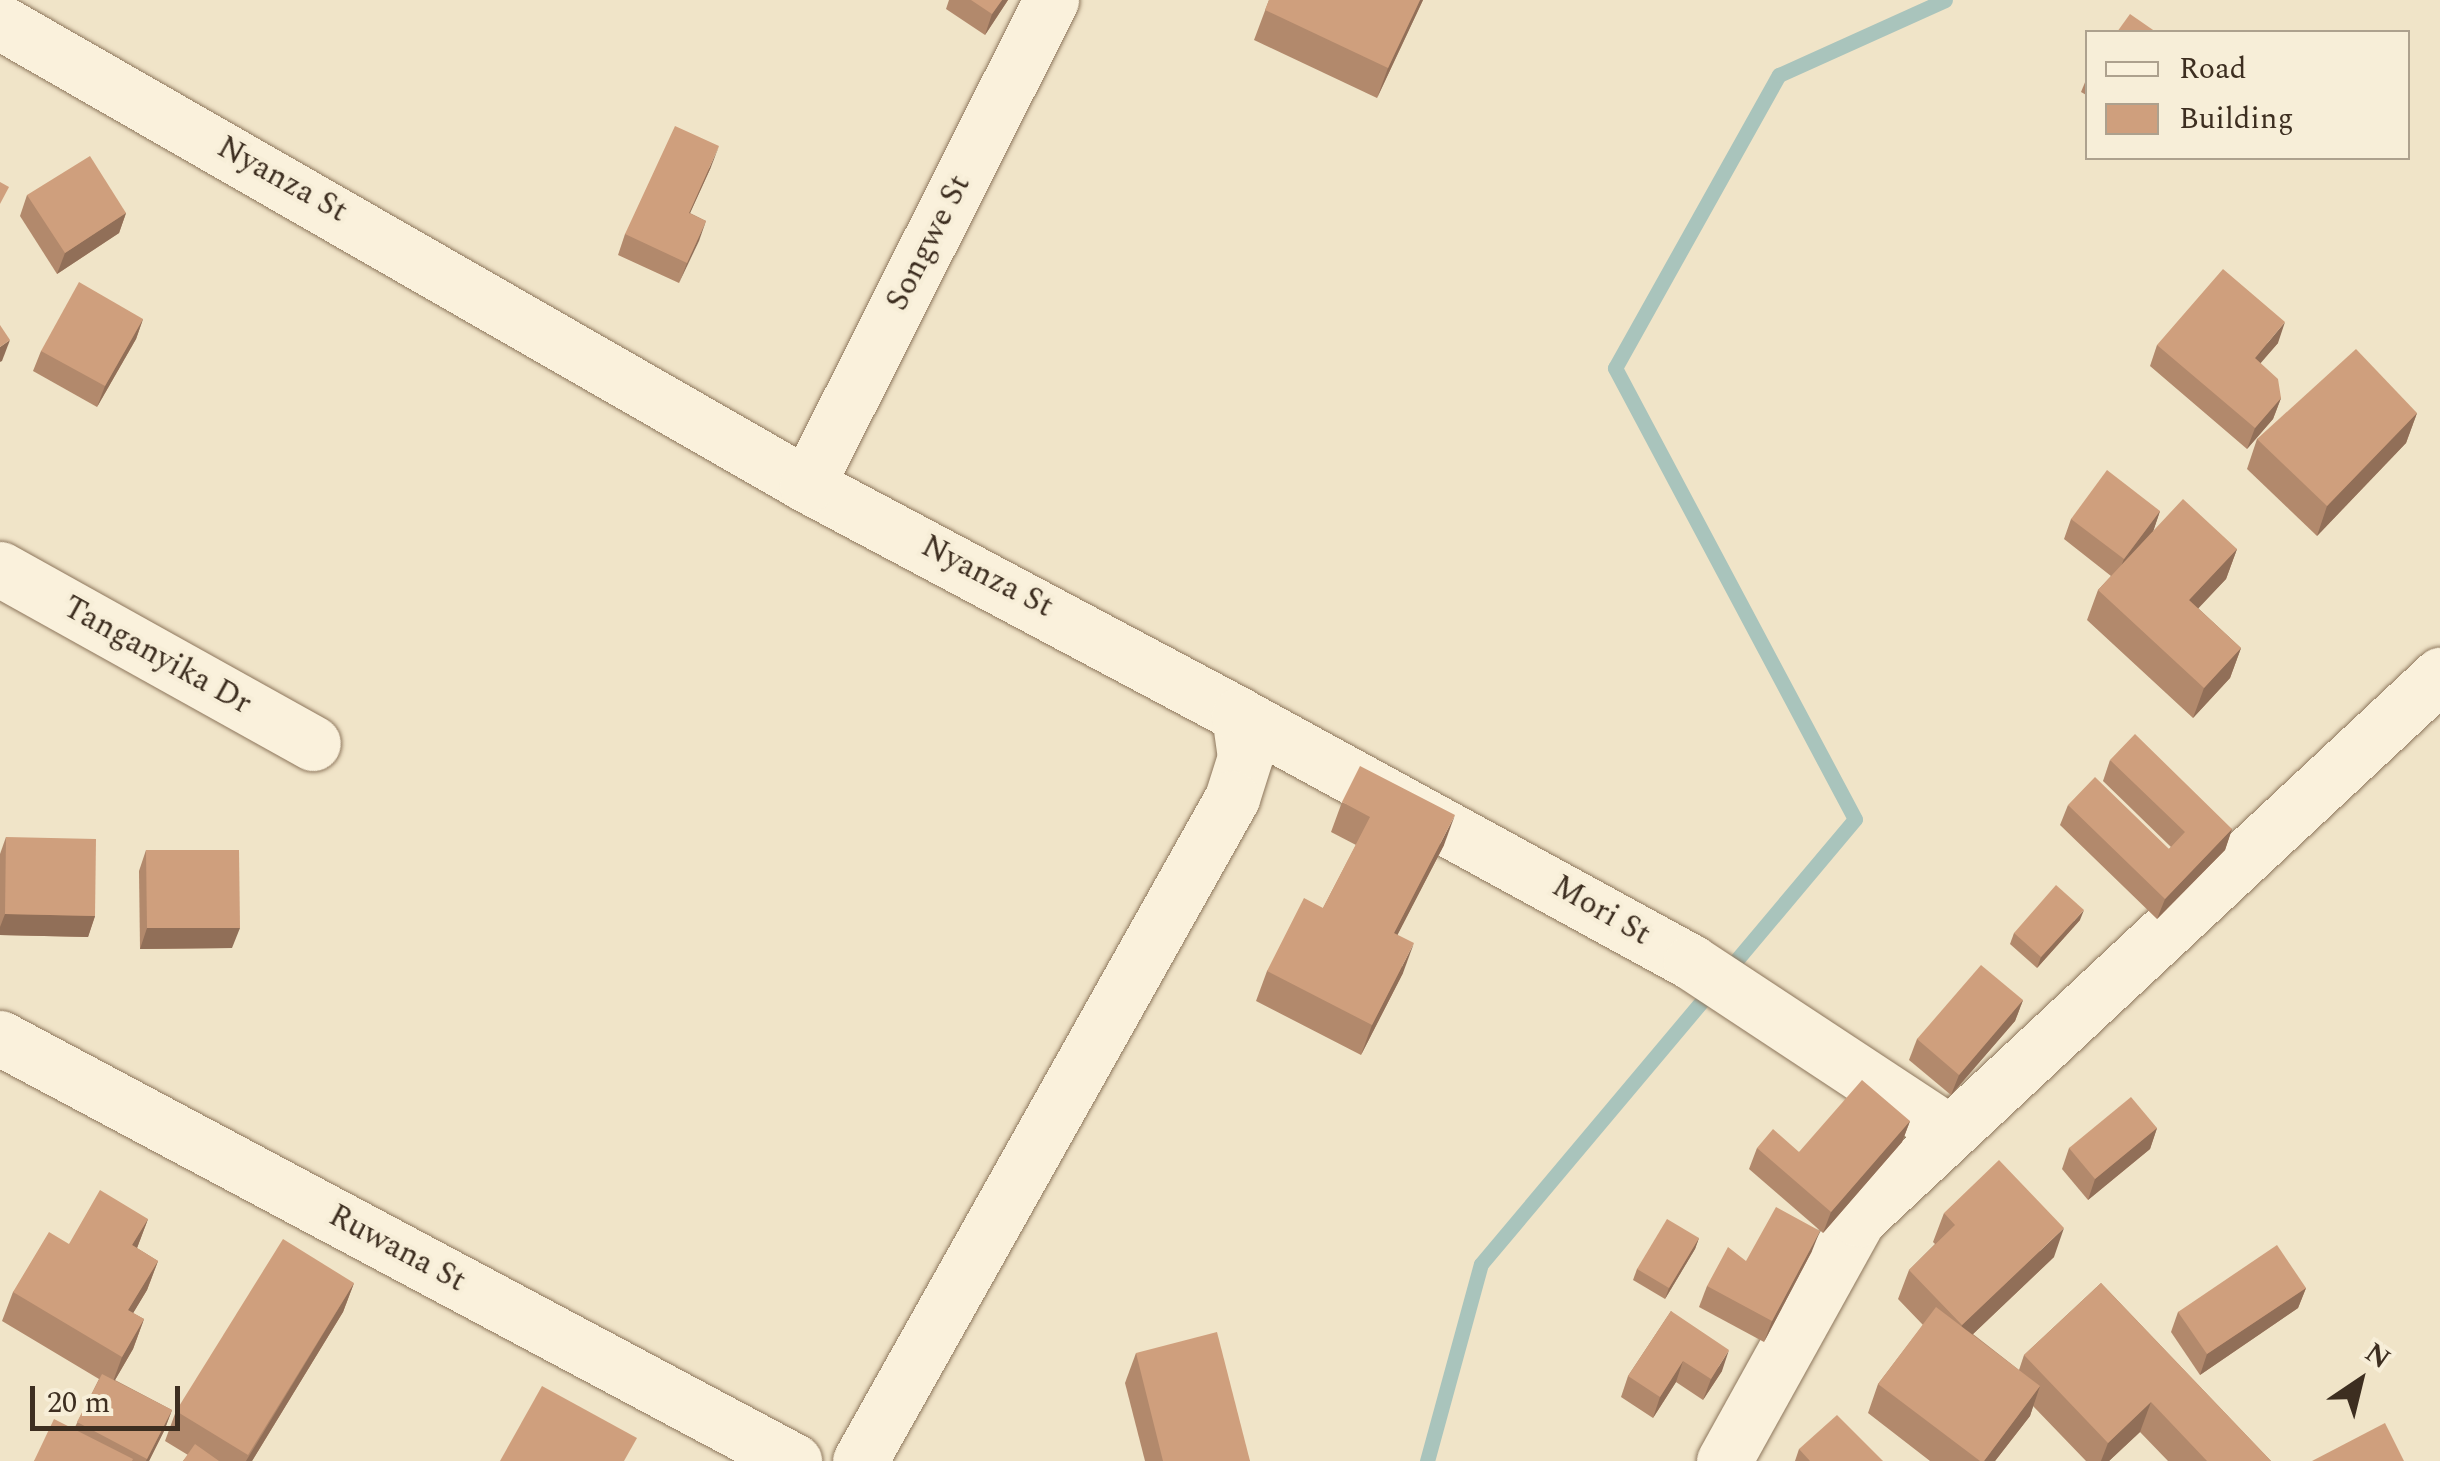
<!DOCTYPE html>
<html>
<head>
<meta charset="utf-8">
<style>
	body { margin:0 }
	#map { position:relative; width:2440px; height:1461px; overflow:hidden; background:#f0e4c8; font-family:Spectral,serif }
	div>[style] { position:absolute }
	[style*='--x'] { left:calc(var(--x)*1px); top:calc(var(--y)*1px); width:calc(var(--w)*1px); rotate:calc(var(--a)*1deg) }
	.stream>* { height:15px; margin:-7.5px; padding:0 7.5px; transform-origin:7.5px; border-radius:7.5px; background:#a9c4bc }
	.roads { filter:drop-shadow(0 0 2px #8d765c) drop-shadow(0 0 2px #8d765c) }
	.minor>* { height:55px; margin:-27.5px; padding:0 27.5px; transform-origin:27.5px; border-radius:27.5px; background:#faf1dc }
	.wall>* { inset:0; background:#b2896c }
	.shaded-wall>* { inset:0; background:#916f58 }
	.building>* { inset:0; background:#cf9f7d }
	span { translate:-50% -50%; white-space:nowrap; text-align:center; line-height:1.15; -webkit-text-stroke:8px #f7eed8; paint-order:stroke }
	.street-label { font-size:32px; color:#3d2e20 }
	.legend { position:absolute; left:2085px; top:30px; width:325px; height:130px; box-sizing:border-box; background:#f7eed8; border:2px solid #ada18e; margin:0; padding:12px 18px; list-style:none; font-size:30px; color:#3d2e20 }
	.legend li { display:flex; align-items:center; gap:20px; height:50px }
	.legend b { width:50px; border:2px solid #ada18e }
	.north { position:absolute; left:2310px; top:1331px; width:100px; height:100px; -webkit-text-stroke:8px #f7eed8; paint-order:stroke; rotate:35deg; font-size:28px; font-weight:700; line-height:40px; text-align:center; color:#3d2e20 }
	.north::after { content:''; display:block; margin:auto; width:35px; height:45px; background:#3d2e20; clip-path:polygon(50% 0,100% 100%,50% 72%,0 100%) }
	.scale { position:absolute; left:30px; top:1386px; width:150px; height:45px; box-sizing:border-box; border:5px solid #3d2e20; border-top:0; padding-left:12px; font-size:30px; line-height:35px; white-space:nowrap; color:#3d2e20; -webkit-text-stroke:8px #f7eed8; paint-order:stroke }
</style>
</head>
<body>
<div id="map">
	<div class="stream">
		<i style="--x:1427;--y:1461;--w:204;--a:-74.7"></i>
		<i style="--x:1481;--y:1264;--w:581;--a:-49.95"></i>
		<i style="--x:1855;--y:819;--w:511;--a:-118.02"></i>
		<i style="--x:1615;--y:368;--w:336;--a:-60.8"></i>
		<i style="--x:1779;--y:75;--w:182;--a:-24.3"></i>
	</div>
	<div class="roads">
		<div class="minor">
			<i style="--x:0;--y:22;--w:930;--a:29.84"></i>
			<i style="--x:807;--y:485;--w:489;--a:28"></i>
			<i style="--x:1239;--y:715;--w:42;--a:81.9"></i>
			<i style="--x:1245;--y:757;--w:43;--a:107.6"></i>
			<i style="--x:1232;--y:798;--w:760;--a:119.3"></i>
			<i style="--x:807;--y:485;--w:543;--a:-63.29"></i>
			<i style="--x:0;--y:569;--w:358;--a:29.1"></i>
			<i style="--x:1239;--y:715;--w:515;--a:28.65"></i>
			<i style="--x:1691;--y:962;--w:309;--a:33.4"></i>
			<i style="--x:0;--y:1038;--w:900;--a:28.05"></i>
			<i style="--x:1724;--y:1461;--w:277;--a:-61"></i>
			<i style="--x:1858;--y:1219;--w:797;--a:-43.07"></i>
		</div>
	</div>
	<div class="wall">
		<i style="clip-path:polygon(949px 0,1008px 0,985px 35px,946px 9px)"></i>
		<i style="clip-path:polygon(1269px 0,1423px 0,1377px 98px,1254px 40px)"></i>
		<i style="clip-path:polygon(2088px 75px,2088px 96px,2081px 92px)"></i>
		<i style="clip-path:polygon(711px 167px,690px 213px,706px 221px,679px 283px,618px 255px,625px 234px)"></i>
		<i style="clip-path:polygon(27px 195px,126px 213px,119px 233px,57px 274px,20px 216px)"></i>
		<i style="clip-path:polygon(143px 319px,136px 339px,97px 407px,33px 371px,41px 351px)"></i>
		<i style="clip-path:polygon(2278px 343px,2260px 363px,2281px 398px,2273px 419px,2247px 449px,2150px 366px,2157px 345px)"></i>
		<i style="clip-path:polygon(2417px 413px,2406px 443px,2317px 536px,2247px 469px,2257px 439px)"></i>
		<i style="clip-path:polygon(2160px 511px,2153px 531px,2237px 549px,2226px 579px,2198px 608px,2241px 648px,2230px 678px,2193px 718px,2087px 620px,2098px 590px,2111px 576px,2064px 539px,2071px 519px)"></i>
		<i style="clip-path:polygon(2110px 760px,2232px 829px,2225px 850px,2157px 919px,2060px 825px,2068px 805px,2169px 849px,2171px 847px,2103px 781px)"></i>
		<i style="clip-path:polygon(1342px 802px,1444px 845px,1397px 935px,1403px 973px,1361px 1055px,1256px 1001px,1267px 971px,1323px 908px,1356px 845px,1331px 832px)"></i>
		<i style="clip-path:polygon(6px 837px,95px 916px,88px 937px,0 935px,0 854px)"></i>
		<i style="clip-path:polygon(146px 850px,232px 948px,140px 949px,139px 871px)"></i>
		<i style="clip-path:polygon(2080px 920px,2037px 968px,2010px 944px,2014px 933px)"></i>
		<i style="clip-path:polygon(2023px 1000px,2015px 1021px,1951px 1095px,1909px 1060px,1917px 1039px)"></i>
		<i style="clip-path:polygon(1910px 1121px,1902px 1142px,1823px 1233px,1749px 1169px,1757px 1148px,1799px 1152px)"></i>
		<i style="clip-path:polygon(2157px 1128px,2150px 1149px,2088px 1200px,2062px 1169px,2069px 1148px)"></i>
		<i style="clip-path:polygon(1944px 1213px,2054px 1257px,1973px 1334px,2019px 1370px,2024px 1355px,2101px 1283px,2271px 1461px,2168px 1461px,2140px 1432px,2109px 1461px,2086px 1461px,2033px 1406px,2030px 1416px,1995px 1461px,1930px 1461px,1868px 1413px,1878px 1384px,1923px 1325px,1898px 1299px,1909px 1270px,1935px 1244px,1933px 1242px)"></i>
		<i style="clip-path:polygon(148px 1219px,137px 1248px,158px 1261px,147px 1290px,133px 1313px,144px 1319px,133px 1349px,115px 1380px,172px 1410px,164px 1431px,149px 1461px,34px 1461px,74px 1429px,99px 1379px,2px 1321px,13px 1292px,69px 1244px)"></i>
		<i style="clip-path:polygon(1699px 1238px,1695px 1249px,1665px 1299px,1633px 1280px,1637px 1269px)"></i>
		<i style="clip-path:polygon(1812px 1251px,1764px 1342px,1699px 1307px,1707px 1286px)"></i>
		<i style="clip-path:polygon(354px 1283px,343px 1312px,252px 1461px,183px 1461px,188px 1455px,165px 1441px,176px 1411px)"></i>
		<i style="clip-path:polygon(2306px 1288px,2298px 1308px,2200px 1375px,2171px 1332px,2178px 1312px)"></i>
		<i style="clip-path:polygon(1671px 1311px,1722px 1371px,1703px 1400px,1676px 1382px,1653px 1418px,1621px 1397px,1628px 1376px)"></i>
		<i style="clip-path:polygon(1136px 1353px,1250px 1461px,1145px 1461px,1125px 1383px)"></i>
		<i style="clip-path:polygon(1799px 1449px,1883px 1461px,1795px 1461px)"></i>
	</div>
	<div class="shaded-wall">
		<i style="clip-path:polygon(1002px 0,1008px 0,985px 35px,992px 14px)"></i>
		<i style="clip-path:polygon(1420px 0,1423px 0,1377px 98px,1388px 68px)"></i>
		<i style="clip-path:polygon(719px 146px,711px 167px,681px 233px,689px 213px)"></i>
		<i style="clip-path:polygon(126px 213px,119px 233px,57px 274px,65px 253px)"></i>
		<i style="clip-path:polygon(706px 221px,699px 241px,679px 283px,687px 263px)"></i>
		<i style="clip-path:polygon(143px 319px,136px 339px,97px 407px,105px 386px)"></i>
		<i style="clip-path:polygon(2285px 322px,2278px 343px,2247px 379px,2255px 358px)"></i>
		<i style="clip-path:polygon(10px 340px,2px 361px,0 362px,0 347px)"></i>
		<i style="clip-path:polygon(2281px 398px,2273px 419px,2247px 449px,2255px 428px)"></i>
		<i style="clip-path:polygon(2417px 413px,2406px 443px,2317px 536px,2327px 506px)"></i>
		<i style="clip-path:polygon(2160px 511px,2153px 532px,2116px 579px,2124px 559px)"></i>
		<i style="clip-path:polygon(2237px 549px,2226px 579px,2178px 630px,2189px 600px)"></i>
		<i style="clip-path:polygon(2241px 648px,2230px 678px,2193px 718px,2204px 688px)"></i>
		<i style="clip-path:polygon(1455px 815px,1444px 845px,1383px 963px,1394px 933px)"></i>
		<i style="clip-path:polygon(2232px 829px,2225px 850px,2157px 919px,2165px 899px)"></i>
		<i style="clip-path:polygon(2084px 910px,2080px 920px,2037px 968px,2041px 957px)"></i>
		<i style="clip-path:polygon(5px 914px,95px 916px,88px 937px,0 935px,0 927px)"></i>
		<i style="clip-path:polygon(147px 928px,240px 928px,232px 948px,140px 949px)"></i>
		<i style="clip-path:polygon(1414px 943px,1403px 973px,1361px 1055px,1372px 1025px)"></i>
		<i style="clip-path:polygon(2023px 1000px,2015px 1021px,1951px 1095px,1959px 1075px)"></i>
		<i style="clip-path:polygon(1910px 1121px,1902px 1142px,1823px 1233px,1831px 1212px)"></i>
		<i style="clip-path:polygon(2157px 1128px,2150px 1149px,2088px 1200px,2095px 1179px)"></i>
		<i style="clip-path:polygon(148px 1219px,137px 1248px,132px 1245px)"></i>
		<i style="clip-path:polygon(2064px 1228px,2054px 1257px,1951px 1355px,1962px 1325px)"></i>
		<i style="clip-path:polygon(1820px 1231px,1812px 1251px,1764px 1342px,1772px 1321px)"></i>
		<i style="clip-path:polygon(1699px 1238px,1695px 1249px,1665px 1299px,1669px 1288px)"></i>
		<i style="clip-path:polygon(158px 1261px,147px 1290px,117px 1340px,128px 1310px)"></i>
		<i style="clip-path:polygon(354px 1283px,343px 1312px,252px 1461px,246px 1461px)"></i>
		<i style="clip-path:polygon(2306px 1288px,2298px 1308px,2200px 1375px,2207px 1354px)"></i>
		<i style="clip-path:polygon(144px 1319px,133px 1349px,111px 1387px,122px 1357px)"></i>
		<i style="clip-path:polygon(1729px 1350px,1722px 1371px,1703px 1400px,1711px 1379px)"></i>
		<i style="clip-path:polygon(1683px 1361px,1676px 1382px,1653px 1418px,1660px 1397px)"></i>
		<i style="clip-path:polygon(2040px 1386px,2030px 1416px,1995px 1461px,1984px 1461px)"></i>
		<i style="clip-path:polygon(2151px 1402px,2140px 1432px,2109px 1461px,2101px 1461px,2108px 1443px)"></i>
		<i style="clip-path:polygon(172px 1410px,164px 1431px,149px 1461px,146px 1461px)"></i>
	</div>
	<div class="building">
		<i style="clip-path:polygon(971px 0,1002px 0,992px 14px)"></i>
		<i style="clip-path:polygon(1269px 0,1420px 0,1388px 68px,1265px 10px)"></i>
		<i style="clip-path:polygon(2130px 14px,2156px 32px,2117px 32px)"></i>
		<i style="clip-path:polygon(675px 126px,719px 146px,689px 213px,706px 221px,687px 263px,625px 234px)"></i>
		<i style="clip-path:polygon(90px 156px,126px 213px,65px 253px,27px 195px)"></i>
		<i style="clip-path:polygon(0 182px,9px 187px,0 204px)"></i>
		<i style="clip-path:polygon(2223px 269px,2285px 322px,2255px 358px,2278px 379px,2281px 398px,2255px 428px,2157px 345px)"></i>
		<i style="clip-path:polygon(79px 282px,143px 319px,105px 386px,41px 351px)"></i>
		<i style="clip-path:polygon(0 325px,10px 340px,0 347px)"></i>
		<i style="clip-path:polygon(2356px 349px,2417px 413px,2327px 506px,2257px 439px)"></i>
		<i style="clip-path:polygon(2107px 470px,2160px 511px,2124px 559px,2071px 519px)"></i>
		<i style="clip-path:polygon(2183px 499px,2237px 549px,2189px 600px,2241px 648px,2204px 688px,2098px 590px)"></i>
		<i style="clip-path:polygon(2135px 734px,2232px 829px,2165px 899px,2068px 805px,2095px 777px,2169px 849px,2185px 832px,2110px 760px)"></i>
		<i style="clip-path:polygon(1360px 766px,1455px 815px,1394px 933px,1414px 943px,1372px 1025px,1267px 971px,1304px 898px,1323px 908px,1370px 817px,1342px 802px)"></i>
		<i style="clip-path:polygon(6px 837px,96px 839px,95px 916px,5px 914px)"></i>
		<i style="clip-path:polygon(146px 850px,239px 850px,240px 928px,147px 928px)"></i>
		<i style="clip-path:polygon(2056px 885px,2084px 910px,2041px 957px,2014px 933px)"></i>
		<i style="clip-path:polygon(1981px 965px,2023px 1000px,1959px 1075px,1917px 1039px)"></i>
		<i style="clip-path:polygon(1862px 1080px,1910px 1121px,1831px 1212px,1757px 1148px,1773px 1129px,1799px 1152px)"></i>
		<i style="clip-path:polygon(2131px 1097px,2157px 1128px,2095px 1179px,2069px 1148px)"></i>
		<i style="clip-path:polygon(1999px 1160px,2064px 1228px,1962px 1325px,1909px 1270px,1955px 1225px,1944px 1213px)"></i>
		<i style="clip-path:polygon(100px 1190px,148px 1219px,132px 1245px,158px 1261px,128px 1310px,144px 1319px,122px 1357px,13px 1292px,49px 1232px,69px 1244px)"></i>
		<i style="clip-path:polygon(1776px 1207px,1820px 1231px,1772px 1321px,1707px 1286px,1728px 1247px,1746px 1261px)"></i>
		<i style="clip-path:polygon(1667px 1219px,1699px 1238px,1669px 1288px,1637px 1269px)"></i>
		<i style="clip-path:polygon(283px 1239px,354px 1283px,248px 1455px,176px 1411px)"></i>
		<i style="clip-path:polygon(2277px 1245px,2306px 1288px,2207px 1354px,2178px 1312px)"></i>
		<i style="clip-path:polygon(2101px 1283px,2271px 1461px,2207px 1461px,2151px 1402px,2108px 1443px,2024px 1355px)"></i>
		<i style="clip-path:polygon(1936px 1307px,2040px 1386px,1984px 1461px,1980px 1461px,1878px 1384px)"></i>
		<i style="clip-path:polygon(1671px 1311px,1729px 1350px,1711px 1379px,1683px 1361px,1660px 1397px,1628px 1376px)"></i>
		<i style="clip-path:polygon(1217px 1332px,1250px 1461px,1163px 1461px,1136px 1353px)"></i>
		<i style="clip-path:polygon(102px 1374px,172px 1410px,147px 1459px,77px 1422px)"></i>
		<i style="clip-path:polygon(542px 1386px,637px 1438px,624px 1461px,500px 1461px)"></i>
		<i style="clip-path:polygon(1837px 1415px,1883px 1461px,1810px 1461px,1799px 1449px)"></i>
		<i style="clip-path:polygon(54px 1419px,133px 1459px,132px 1461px,34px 1461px)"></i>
		<i style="clip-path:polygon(2385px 1423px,2404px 1461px,2312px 1461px)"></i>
		<i style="clip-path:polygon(195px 1444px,219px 1461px,183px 1461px)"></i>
	</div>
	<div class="street-label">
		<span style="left:282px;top:180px;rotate:29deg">Nyanza St</span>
		<span style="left:929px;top:243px;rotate:-63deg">Songwe St</span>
		<span style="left:987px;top:577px;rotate:27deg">Nyanza St</span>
		<span style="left:157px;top:656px;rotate:29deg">Tanganyika Dr</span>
		<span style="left:1601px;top:911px;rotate:30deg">Mori St</span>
		<span style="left:397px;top:1249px;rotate:28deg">Ruwana St</span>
	</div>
	<ul class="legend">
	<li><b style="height:12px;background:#faf1dc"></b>Road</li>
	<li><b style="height:28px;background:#cf9f7d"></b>Building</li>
	</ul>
	<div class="north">N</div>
	<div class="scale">20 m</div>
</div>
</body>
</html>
